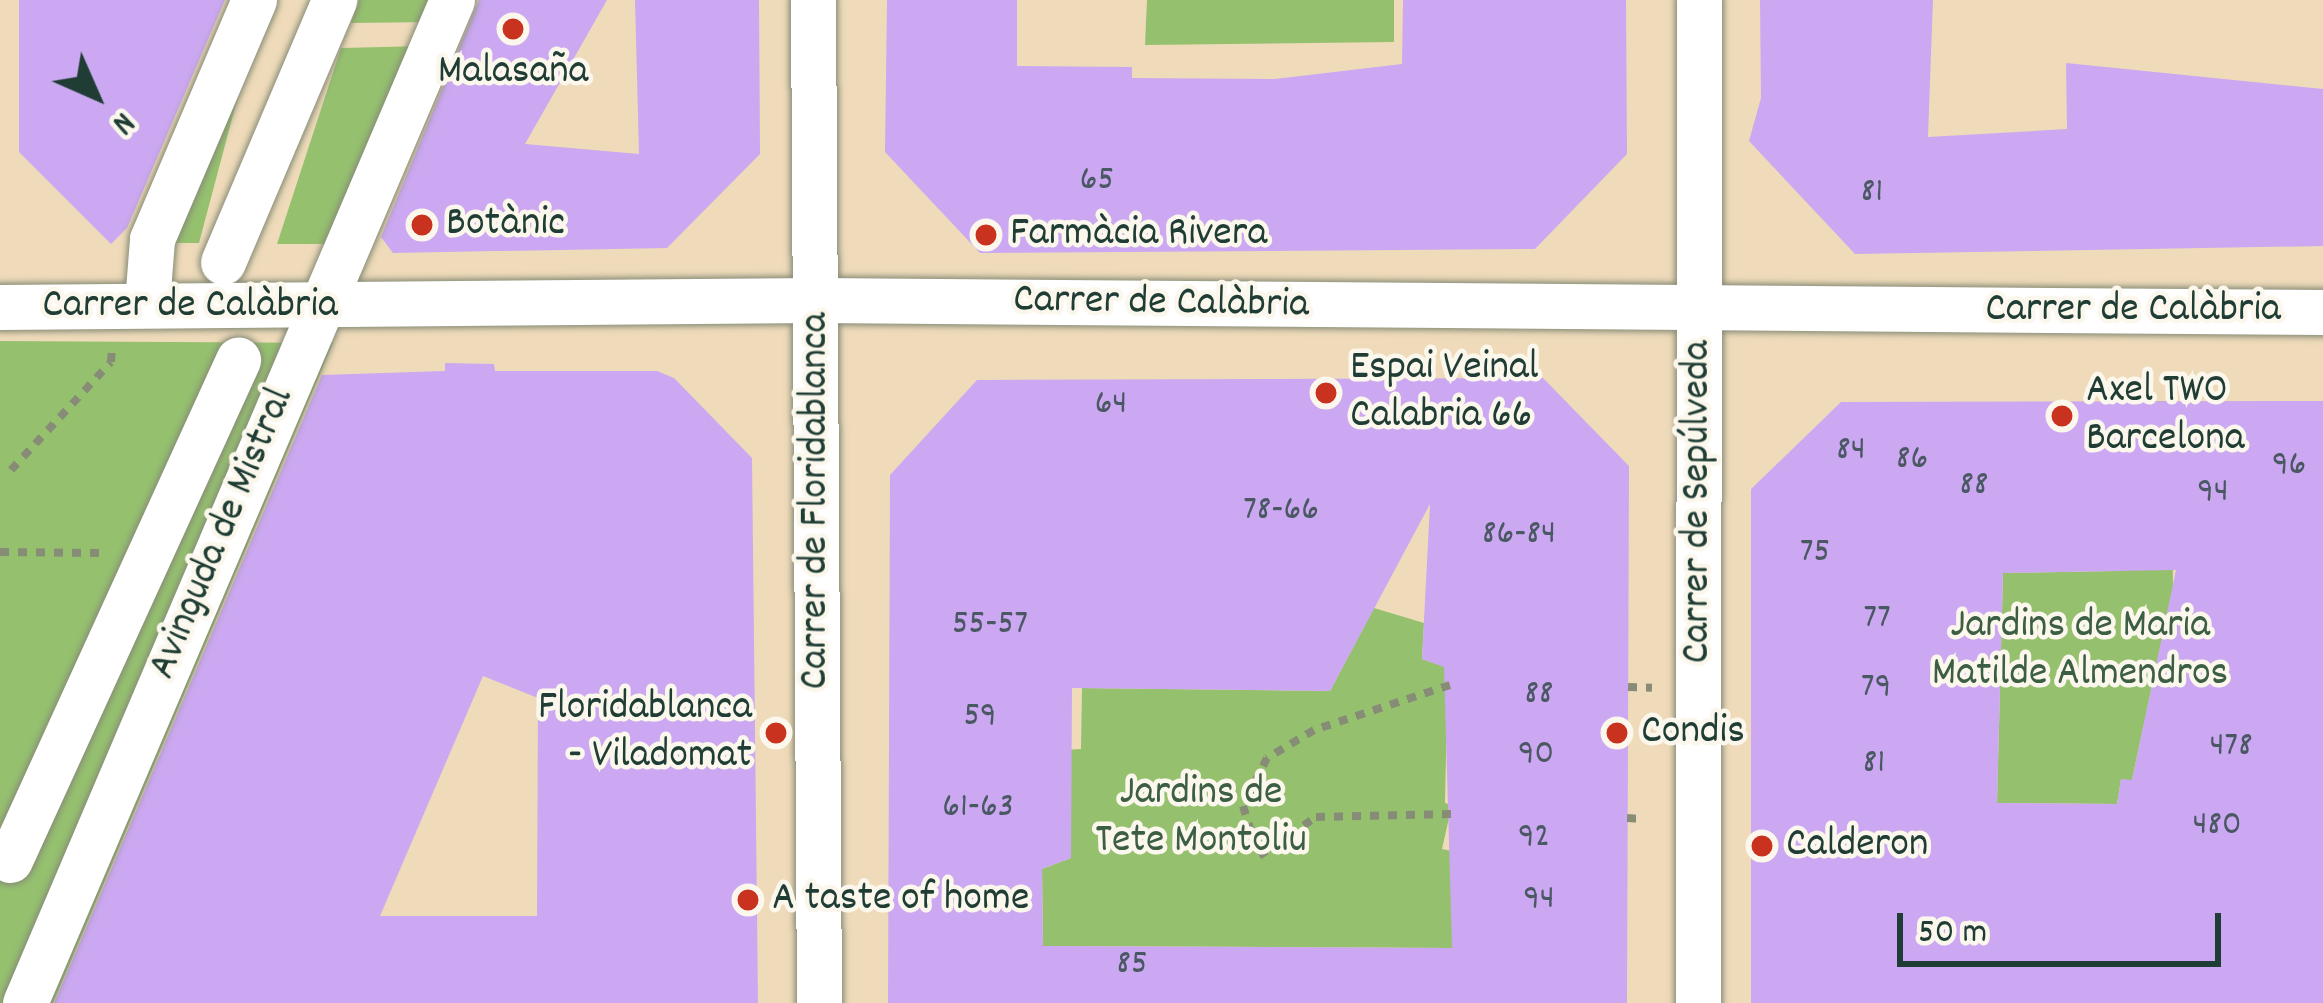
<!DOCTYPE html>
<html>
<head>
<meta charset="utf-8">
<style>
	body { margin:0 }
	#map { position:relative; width:2323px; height:1003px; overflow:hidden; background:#efdbba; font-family:Dekko,sans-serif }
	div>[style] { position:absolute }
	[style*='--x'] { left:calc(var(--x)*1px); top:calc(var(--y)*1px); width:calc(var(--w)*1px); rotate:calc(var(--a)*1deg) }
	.green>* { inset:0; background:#95c16f }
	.building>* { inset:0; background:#cba8f1 }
	.path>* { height:8px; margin-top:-4px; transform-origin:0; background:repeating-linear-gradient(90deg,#878c77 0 9px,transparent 0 18px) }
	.roads { filter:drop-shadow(0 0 3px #878c77) drop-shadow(0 0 3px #878c77) }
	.minor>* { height:45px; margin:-22.5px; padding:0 22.5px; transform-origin:22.5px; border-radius:22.5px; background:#fff }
	.dots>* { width:33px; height:33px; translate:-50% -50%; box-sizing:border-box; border:6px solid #fbf7ec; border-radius:50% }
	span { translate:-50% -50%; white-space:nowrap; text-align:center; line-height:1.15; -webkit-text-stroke:9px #fbf7ec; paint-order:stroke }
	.number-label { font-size:36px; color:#4a5863 }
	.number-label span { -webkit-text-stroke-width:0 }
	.poi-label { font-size:42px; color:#1f3d34 }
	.left { translate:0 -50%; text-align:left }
	.right { translate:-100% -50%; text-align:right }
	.street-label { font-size:42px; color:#1f3d34 }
	.park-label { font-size:42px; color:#3c5e43 }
	.north { position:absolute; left:36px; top:36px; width:120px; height:120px; -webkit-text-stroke:9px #fbf7ec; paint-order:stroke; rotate:135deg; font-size:33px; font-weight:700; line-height:48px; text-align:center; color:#1f3d34 }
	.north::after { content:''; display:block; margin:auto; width:42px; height:54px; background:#1f3d34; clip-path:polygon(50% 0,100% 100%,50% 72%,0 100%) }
	.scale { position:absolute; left:1897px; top:913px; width:324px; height:54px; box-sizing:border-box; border:6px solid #1f3d34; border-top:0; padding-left:15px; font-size:36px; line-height:42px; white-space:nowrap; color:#1f3d34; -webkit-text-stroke:9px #fbf7ec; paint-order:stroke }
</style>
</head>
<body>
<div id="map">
	<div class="green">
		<i style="clip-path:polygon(359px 0,443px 0,433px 22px,351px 23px)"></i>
		<i style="clip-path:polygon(1147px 0,1394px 0,1394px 42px,1145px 45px)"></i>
		<i style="clip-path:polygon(255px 32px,199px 243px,164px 243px)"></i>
		<i style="clip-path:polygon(424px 46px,338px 244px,277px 244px,341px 48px)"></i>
		<i style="clip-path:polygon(0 341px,333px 343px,53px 1003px,0 1003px)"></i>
		<i style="clip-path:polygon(2109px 401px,2171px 401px,2173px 587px,2132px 780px,2121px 780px,2117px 804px,1997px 803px,2003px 573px,2116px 571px)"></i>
		<i style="clip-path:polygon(1374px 608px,1424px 623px,1422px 659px,1448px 668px,1445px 803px,1452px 805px,1442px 849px,1452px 851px,1452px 948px,1043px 946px,1042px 869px,1071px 858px,1062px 750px,1081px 749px,1082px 688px,1330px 691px)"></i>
	</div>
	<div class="building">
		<i style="clip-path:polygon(19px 0,225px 0,127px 228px,111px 244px,19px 152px)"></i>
		<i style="clip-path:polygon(479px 0,607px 0,525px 144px,639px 154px,635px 0,759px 0,760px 154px,667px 248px,393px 253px,381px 237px)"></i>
		<i style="clip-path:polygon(887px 0,1017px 0,1017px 66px,1132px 67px,1132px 78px,1275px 79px,1402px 64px,1403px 0,1626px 0,1627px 154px,1535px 249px,980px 253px,885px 152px)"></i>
		<i style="clip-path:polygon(1760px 0,1933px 0,1928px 137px,2067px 129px,2066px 63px,2323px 89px,2323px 246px,1855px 254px,1749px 141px,1761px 98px)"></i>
		<i style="clip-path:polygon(evenodd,445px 363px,494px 364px,495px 371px,657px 371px,674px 378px,752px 458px,758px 1003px,54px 1003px,322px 375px,445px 371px,445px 363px,483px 676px,538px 698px,537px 916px,380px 916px,483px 676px)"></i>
		<i style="clip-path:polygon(evenodd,1543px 378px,1629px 466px,1627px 1003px,888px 1003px,890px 475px,977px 380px,1543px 378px,1430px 504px,1422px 659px,1444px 667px,1452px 948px,1043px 946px,1042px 869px,1071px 858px,1072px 688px,1330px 691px,1430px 504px)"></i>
		<i style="clip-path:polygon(evenodd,2323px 401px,2323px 1003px,1751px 1003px,1751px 489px,1841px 402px,2323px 401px,2176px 570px,2132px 780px,2121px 779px,2117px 804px,1997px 803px,2003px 573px,2176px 570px)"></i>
	</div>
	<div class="path">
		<i style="--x:11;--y:470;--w:147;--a:-47.2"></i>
		<i style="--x:111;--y:362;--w:14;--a:-86"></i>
		<i style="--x:0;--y:552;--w:102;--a:0.6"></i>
		<i style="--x:1450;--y:685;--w:143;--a:161.7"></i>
		<i style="--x:1314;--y:730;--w:55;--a:149.2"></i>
		<i style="--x:1267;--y:758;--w:54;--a:116.6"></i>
		<i style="--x:1243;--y:806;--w:52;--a:72.3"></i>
		<i style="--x:1259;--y:856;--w:69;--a:-34.4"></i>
		<i style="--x:1316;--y:817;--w:136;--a:-1.3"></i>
		<i style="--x:1628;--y:687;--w:24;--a:2"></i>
		<i style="--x:1627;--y:818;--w:16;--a:4"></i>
	</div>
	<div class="roads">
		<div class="minor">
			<i style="--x:813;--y:0;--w:1003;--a:89.66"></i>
			<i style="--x:223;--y:262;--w:285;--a:-67"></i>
			<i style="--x:147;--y:303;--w:64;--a:-85.5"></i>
			<i style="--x:152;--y:239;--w:260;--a:-66.9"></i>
			<i style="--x:0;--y:307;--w:817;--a:-0.49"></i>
			<i style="--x:817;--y:300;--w:1506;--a:0.46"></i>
			<i style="--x:10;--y:860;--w:550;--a:-65.49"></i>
			<i style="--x:25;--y:1003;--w:1090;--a:-66.94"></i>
			<i style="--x:1698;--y:1003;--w:1003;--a:-89.94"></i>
		</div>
	</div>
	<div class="dots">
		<i style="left:513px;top:29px;background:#c8321e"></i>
		<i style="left:422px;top:225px;background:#c8321e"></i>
		<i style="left:986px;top:235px;background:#c8321e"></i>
		<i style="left:1326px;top:393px;background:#c8321e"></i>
		<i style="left:2062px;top:416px;background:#c8321e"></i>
		<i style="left:776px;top:733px;background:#c8321e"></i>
		<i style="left:1617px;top:733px;background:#c8321e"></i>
		<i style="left:1762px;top:846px;background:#c8321e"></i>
		<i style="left:748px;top:900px;background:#c8321e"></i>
	</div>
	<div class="number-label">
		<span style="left:1097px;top:182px">65</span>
		<span style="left:1872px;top:194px">81</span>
		<span style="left:1111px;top:406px">64</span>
		<span style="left:1851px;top:452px">84</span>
		<span style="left:1912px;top:461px">86</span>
		<span style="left:2289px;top:467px">96</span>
		<span style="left:1974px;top:487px">88</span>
		<span style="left:2213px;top:494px">94</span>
		<span style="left:1281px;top:512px">78-66</span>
		<span style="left:1519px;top:536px">86-84</span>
		<span style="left:1815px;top:554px">75</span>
		<span style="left:1877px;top:620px">77</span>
		<span style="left:990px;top:626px">55-57</span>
		<span style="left:1876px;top:689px">79</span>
		<span style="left:1539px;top:696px">88</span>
		<span style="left:980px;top:718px">59</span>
		<span style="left:2231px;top:748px">478</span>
		<span style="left:1536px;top:756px">90</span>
		<span style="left:1874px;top:765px">81</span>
		<span style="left:978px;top:809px">61-63</span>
		<span style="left:2217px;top:827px">480</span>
		<span style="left:1534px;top:839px">92</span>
		<span style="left:1539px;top:901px">94</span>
		<span style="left:1132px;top:966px">85</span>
	</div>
	<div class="poi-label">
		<span style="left:513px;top:73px">Malasaña</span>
		<span class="left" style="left:446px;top:225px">Botànic</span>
		<span class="left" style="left:1010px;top:235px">Farmàcia Rivera</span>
		<span class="left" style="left:1350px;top:393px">Espai Veinal<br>Calabria 66</span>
		<span class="left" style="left:2086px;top:416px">Axel TWO<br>Barcelona</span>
		<span class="right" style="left:752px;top:733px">Floridablanca<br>- Viladomat</span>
		<span class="left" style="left:1641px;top:733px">Condis</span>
		<span class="left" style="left:1786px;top:846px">Calderon</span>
		<span class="left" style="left:772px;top:900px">A taste of home</span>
	</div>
	<div class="street-label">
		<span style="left:1161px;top:304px;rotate:1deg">Carrer de Calàbria</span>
		<span style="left:190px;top:307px">Carrer de Calàbria</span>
		<span style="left:2133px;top:311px">Carrer de Calàbria</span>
		<span style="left:817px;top:501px;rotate:-90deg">Carrer de Floridablanca</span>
		<span style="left:1699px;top:502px;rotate:-90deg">Carrer de Sepúlveda</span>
		<span style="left:223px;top:534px;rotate:-67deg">Avinguda de Mistral</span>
	</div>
	<div class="park-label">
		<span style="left:2080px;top:651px">Jardins de Maria<br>Matilde Almendros</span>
		<span style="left:1201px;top:818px">Jardins de<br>Tete Montoliu</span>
	</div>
	<div class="north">N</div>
	<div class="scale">50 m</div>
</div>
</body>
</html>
